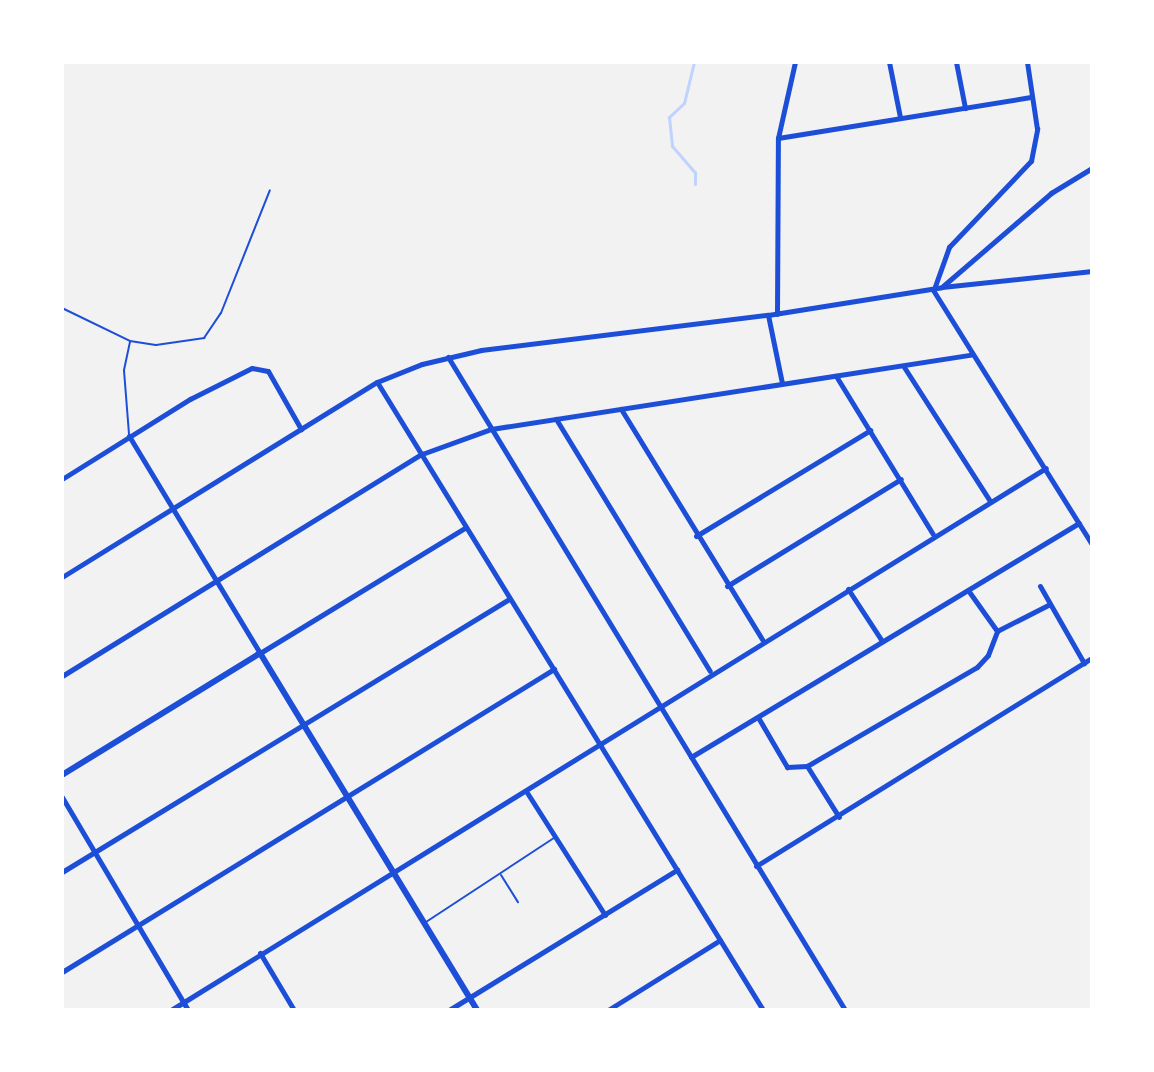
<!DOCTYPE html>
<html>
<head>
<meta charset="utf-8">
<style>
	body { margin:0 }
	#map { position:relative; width:1154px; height:1072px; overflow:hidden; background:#f2f2f2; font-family:Signika,sans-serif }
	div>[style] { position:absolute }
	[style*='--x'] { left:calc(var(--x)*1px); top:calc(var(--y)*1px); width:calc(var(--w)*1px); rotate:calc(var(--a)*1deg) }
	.stream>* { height:3px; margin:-1.5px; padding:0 1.5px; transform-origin:1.5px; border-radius:1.5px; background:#bfd3fe }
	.service>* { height:2px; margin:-1px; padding:0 1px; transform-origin:1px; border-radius:1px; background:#1d4ed8 }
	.minor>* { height:5px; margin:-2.5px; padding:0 2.5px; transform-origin:2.5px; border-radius:2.5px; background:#1d4ed8 }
	.tertiary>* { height:6px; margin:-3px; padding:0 3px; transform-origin:3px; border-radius:3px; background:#1d4ed8 }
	span { translate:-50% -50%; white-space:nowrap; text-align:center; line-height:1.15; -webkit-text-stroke:7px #fff; paint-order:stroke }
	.frame { position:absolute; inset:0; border:64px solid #fff; pointer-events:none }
</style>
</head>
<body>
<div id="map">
	<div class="stream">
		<i style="--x:694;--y:62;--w:42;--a:103.7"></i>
		<i style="--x:684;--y:103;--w:21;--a:137"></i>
		<i style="--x:669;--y:117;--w:29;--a:84"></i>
		<i style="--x:672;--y:146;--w:35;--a:49"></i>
		<i style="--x:695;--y:172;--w:12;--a:90"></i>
	</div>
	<div class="service">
		<i style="--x:62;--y:308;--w:76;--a:25.9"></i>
		<i style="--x:130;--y:341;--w:26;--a:9"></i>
		<i style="--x:156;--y:345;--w:49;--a:-8.3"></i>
		<i style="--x:204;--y:338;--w:30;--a:-56"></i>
		<i style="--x:221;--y:313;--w:132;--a:-68.3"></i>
		<i style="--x:129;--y:434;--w:64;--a:-94.5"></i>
		<i style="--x:124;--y:370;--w:29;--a:-78"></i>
		<i style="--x:501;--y:875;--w:32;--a:58"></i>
		<i style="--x:426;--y:922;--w:153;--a:-33.3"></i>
	</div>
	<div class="minor">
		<i style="--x:889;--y:62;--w:56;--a:78.7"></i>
		<i style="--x:956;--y:62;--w:47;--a:78.9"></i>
		<i style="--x:778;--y:138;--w:256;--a:-9.2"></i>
		<i style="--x:943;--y:286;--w:143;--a:-40.7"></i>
		<i style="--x:1051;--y:193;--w:48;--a:-31.4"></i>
		<i style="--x:934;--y:289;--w:45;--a:-70.3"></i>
		<i style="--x:949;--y:247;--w:119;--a:-46.4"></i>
		<i style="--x:1031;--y:161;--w:33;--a:-79"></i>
		<i style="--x:1037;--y:129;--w:68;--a:-98.5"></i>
		<i style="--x:933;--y:290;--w:300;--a:58"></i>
		<i style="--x:777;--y:314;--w:176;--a:-89.7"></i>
		<i style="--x:778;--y:138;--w:78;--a:-77.4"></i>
		<i style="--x:768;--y:315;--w:69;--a:78.4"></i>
		<i style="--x:448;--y:357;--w:764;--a:58.7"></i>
		<i style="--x:904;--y:367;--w:159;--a:57.3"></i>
		<i style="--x:836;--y:376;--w:185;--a:58.5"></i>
		<i style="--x:377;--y:382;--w:737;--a:58.42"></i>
		<i style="--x:621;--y:409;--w:270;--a:58.5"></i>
		<i style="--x:556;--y:419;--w:295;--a:58.6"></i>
		<i style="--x:129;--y:436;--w:253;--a:58.9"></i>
		<i style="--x:260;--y:653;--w:240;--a:-31.4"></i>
		<i style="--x:62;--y:479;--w:151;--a:-32"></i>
		<i style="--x:190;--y:399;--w:69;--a:-26.6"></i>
		<i style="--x:252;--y:368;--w:16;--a:11"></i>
		<i style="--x:268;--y:371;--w:67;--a:60.4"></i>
		<i style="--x:696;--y:536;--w:204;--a:-31.3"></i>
		<i style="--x:62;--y:577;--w:370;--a:-31.8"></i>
		<i style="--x:377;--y:382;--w:48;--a:-21.8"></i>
		<i style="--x:422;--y:364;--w:61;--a:-13.3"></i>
		<i style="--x:481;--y:350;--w:289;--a:-7"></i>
		<i style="--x:768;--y:315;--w:176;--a:-9.1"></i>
		<i style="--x:942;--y:287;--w:151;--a:-6.1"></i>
		<i style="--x:727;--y:586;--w:204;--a:-31.6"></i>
		<i style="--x:1040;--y:586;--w:89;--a:60.3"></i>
		<i style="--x:848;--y:589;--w:62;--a:56.8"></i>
		<i style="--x:970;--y:593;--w:47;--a:54.6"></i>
		<i style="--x:62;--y:676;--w:423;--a:-31.7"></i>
		<i style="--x:422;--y:454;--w:73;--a:-19.9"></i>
		<i style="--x:491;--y:429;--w:486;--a:-8.8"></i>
		<i style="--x:759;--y:719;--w:56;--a:59.7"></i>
		<i style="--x:787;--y:767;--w:20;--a:-3"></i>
		<i style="--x:807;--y:766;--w:197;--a:-30.2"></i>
		<i style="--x:977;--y:667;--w:16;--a:-47"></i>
		<i style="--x:988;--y:655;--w:26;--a:-69"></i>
		<i style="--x:997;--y:631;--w:59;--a:-27"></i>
		<i style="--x:691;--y:757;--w:453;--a:-31.1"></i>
		<i style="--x:807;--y:766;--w:60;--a:57.9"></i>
		<i style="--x:526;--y:791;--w:147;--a:57.5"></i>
		<i style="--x:62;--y:797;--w:247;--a:59.4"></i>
		<i style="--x:756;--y:866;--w:395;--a:-31.8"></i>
		<i style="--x:62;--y:872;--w:524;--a:-31.41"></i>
		<i style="--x:260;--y:953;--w:66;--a:59.2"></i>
		<i style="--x:62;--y:972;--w:578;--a:-31.63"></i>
		<i style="--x:171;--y:1010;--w:1029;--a:-31.78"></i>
		<i style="--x:449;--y:1010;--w:268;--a:-31.6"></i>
		<i style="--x:608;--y:1010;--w:132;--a:-32"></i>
	</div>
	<div class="tertiary">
		<i style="--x:62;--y:775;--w:233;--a:-31.6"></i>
		<i style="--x:260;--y:653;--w:418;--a:58.7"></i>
	</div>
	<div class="frame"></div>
</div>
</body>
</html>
